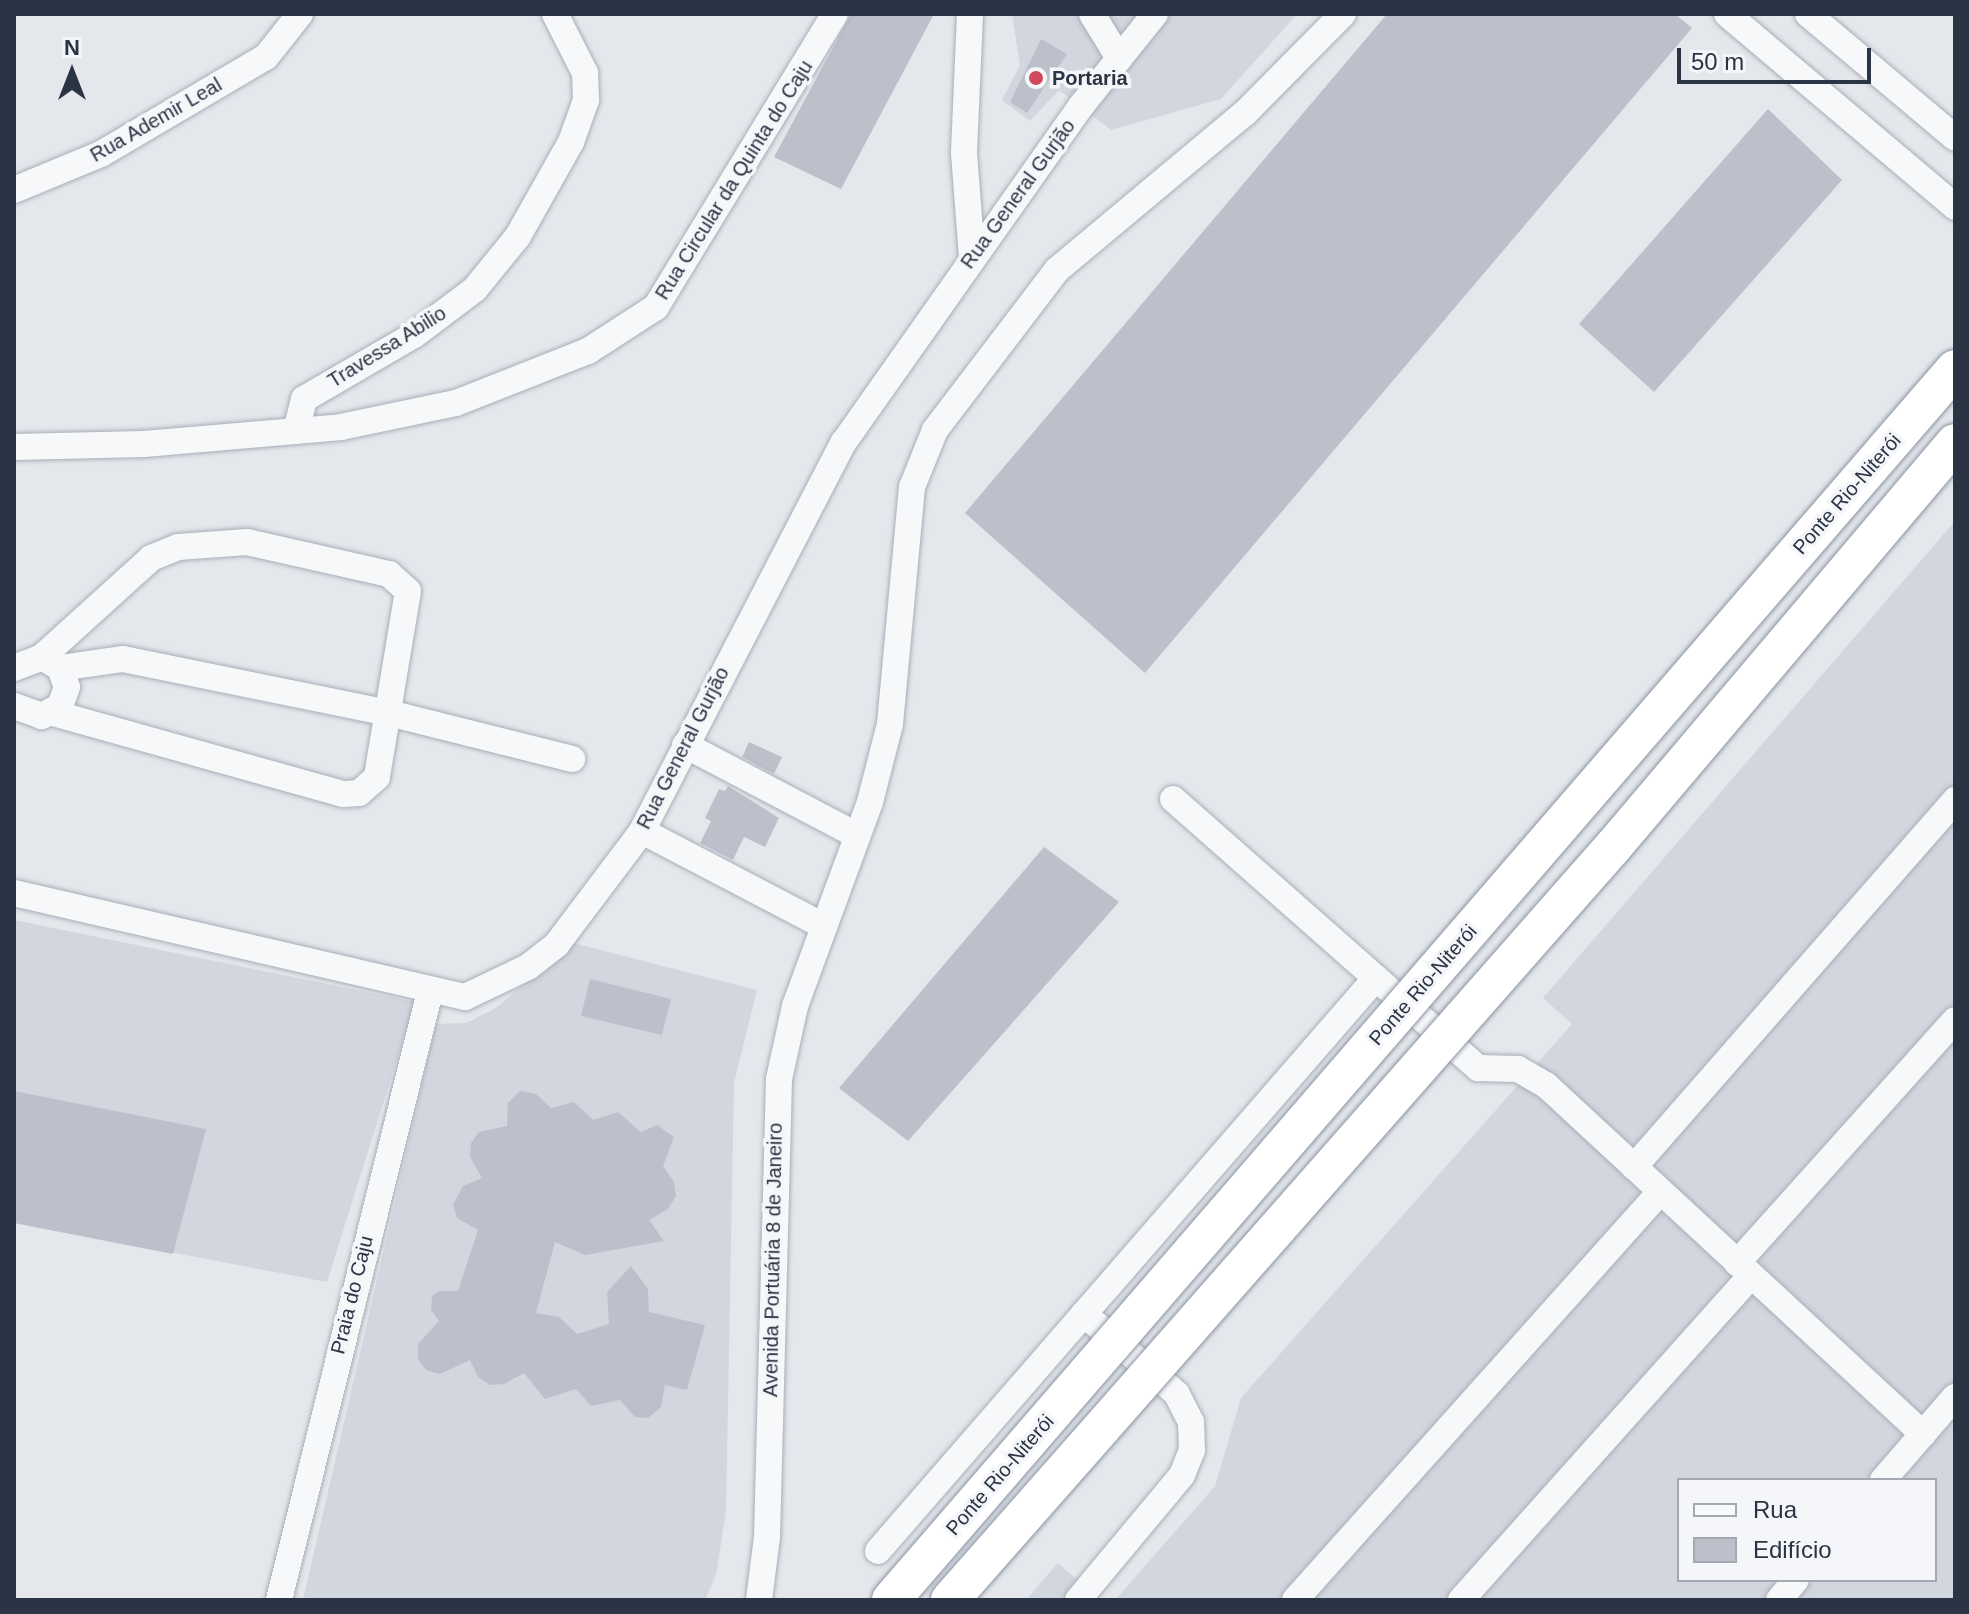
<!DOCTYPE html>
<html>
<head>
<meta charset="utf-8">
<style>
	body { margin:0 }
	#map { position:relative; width:1969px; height:1614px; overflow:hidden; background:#e4e7ec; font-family:Helvetica,sans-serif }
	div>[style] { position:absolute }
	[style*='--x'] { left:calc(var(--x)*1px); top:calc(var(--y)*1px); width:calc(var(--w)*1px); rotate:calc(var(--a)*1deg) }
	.built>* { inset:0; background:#d2d6de }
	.building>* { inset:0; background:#bbc0ca }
	.roads { filter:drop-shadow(0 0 2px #a9aeb7) drop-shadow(0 0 2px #a9aeb7) }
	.minor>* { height:26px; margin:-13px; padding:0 13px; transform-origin:13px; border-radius:13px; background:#f7f8fa }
	.bridges { filter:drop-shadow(0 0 2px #8b94a3) drop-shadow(0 0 2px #8b94a3) }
	.highway-bridge>* { height:38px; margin:-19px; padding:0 19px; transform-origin:19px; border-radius:19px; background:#fff }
	.dots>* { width:22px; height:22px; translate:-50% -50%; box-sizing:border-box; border:4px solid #f4f6f9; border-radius:50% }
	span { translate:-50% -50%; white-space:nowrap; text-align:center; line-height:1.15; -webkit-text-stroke:7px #f4f6f9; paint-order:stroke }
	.poi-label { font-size:20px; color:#2b3445; font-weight:700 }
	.left { translate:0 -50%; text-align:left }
	.street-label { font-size:20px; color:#2b3445 }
	.frame { position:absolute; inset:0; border:16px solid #2b3445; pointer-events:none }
	.legend { position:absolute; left:1677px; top:1478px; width:260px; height:104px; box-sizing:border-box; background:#f4f6f9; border:2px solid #a4a8b1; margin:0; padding:10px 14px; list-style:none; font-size:24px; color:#2b3445 }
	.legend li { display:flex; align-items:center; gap:16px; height:40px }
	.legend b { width:40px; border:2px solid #a4a8b1 }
	.north { position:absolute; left:32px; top:32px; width:80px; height:80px; -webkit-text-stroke:6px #f4f6f9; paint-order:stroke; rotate:0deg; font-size:22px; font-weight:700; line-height:32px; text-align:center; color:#2b3445 }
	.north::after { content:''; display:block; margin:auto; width:28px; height:36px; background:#2b3445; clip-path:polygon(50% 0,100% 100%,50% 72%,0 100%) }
	.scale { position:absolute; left:1677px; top:48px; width:194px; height:36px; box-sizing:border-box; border:4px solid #2b3445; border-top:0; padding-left:10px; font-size:24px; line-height:28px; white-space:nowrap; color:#2b3445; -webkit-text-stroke:6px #f4f6f9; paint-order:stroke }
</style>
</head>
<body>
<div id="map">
	<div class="built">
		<i style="clip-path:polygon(1012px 14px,1297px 14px,1221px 99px,1111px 130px,1059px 90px,1030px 121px,1002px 100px,1020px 65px)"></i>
		<i style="clip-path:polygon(evenodd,1955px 521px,1955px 1600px,1115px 1600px,1215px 1486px,1241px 1398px,1572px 1024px,1543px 998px,1955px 521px,1679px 1480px,1935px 1480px,1935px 1580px,1679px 1580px,1679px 1480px)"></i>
		<i style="clip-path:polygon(14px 920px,415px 1002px,327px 1282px,14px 1222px)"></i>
		<i style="clip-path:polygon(573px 943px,757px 990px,734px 1083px,726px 1510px,716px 1575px,705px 1600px,303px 1600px,436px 1024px,466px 1023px,496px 1008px)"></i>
		<i style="clip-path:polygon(1058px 1563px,1100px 1600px,1026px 1600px)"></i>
	</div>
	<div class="building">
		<i style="clip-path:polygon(851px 14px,934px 14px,841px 189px,774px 157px)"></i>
		<i style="clip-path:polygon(1387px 14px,1675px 14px,1692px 28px,1145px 673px,965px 513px)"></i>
		<i style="clip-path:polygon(1041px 39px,1067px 54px,1027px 113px,1010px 102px)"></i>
		<i style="clip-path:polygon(1768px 109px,1842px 180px,1654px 392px,1579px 324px)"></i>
		<i style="clip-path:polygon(749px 742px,782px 757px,774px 774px,742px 757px)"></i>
		<i style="clip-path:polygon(728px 786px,779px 818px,765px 847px,744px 837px,733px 860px,700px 843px,711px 821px,705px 818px,719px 789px,725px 791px)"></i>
		<i style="clip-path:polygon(1044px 847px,1119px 902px,908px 1141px,839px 1088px)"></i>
		<i style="clip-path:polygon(590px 979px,671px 999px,662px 1035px,581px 1016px)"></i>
		<i style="clip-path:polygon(14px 1091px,206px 1129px,173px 1254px,14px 1223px)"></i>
		<i style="clip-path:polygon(520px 1091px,536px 1094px,551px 1108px,574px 1102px,593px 1120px,618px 1112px,641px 1132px,657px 1125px,674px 1137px,663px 1166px,674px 1182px,676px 1196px,668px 1209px,649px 1220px,664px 1241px,585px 1255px,555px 1242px,536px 1313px,559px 1317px,577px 1334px,609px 1324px,607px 1292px,631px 1266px,648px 1289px,649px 1312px,705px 1325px,687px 1390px,665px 1385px,661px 1407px,648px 1418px,635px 1417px,620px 1400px,591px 1406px,576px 1389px,545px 1399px,524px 1373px,504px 1384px,490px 1385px,478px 1377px,470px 1360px,440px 1374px,426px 1370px,418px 1359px,418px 1344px,439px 1321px,431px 1310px,432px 1296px,439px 1291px,458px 1291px,478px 1230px,457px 1218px,453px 1205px,463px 1186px,482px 1178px,470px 1157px,471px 1143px,479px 1132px,507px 1126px,508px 1103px)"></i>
	</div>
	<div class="roads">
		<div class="minor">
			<i style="--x:970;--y:14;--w:139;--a:92.5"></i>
			<i style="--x:964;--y:153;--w:105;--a:85.6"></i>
			<i style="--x:1092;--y:14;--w:52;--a:58.5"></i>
			<i style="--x:1727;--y:14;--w:299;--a:40.2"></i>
			<i style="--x:1808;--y:14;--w:192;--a:40.1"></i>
			<i style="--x:14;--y:190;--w:94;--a:-22.5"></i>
			<i style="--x:101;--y:154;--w:191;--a:-30.5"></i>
			<i style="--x:266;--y:57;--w:55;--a:-51.7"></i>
			<i style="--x:296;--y:431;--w:33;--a:-76"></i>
			<i style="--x:304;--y:399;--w:127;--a:-30.2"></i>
			<i style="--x:414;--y:335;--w:76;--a:-37"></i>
			<i style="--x:475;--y:289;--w:68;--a:-50.9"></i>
			<i style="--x:518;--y:236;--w:108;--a:-60.6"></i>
			<i style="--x:571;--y:142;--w:45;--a:-70.3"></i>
			<i style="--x:586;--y:100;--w:27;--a:-92"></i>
			<i style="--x:585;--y:73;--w:66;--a:-117"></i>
			<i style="--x:14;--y:447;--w:130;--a:-1.3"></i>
			<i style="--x:144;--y:444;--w:198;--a:-4.9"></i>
			<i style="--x:341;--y:427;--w:117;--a:-11.8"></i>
			<i style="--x:456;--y:403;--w:142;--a:-21.5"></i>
			<i style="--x:588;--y:351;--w:81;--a:-32.9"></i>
			<i style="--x:656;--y:307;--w:343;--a:-58.6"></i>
			<i style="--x:42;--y:657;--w:147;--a:-42.2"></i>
			<i style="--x:151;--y:558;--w:29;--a:-22"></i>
			<i style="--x:178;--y:547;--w:69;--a:-4.1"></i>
			<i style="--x:247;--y:542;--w:146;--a:12.7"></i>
			<i style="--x:389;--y:574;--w:25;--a:42"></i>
			<i style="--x:408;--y:591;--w:189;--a:99.5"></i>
			<i style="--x:377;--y:777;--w:24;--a:138"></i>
			<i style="--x:359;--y:793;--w:16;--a:176"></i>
			<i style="--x:343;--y:794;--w:302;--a:-164.4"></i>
			<i style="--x:14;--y:668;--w:30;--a:-21"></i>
			<i style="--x:42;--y:657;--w:21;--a:31"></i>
			<i style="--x:60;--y:668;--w:20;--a:70"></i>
			<i style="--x:67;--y:687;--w:20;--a:110"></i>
			<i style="--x:60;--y:706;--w:21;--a:151"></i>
			<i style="--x:42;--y:716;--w:30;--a:-160"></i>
			<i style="--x:60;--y:668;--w:64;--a:-8.1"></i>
			<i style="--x:123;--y:659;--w:271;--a:11.5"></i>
			<i style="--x:389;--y:713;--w:189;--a:14.1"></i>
			<i style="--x:685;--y:745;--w:195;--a:27.7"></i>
			<i style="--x:1173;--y:799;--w:407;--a:41.4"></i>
			<i style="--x:1478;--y:1068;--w:40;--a:1.4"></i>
			<i style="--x:1518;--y:1069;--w:32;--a:30"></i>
			<i style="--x:1546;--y:1085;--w:514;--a:42.79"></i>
			<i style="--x:642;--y:831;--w:205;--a:27.6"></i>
			<i style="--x:14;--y:893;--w:463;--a:13"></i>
			<i style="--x:465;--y:997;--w:70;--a:-25.5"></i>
			<i style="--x:528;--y:967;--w:37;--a:-38"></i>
			<i style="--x:557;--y:944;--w:141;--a:-53"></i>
			<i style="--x:642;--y:831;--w:438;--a:-62.6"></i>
			<i style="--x:844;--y:442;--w:411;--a:-54.8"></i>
			<i style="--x:1081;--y:106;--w:118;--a:-51.2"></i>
			<i style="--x:1634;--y:1167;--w:488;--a:-48.8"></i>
			<i style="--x:1737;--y:1263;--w:326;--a:-48.1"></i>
			<i style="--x:1883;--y:1480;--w:110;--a:-49.1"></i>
			<i style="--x:878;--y:1551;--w:759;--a:-49.01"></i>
			<i style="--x:279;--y:1600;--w:627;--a:-76.07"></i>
			<i style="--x:759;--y:1600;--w:64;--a:-82.8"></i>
			<i style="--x:767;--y:1537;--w:458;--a:-88.5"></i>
			<i style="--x:779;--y:1079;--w:75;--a:-77.6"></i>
			<i style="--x:795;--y:1006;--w:217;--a:-69.8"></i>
			<i style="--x:870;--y:802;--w:81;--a:-75.6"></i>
			<i style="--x:890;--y:724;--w:238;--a:-84.7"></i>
			<i style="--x:912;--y:487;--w:61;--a:-68"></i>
			<i style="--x:935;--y:430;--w:201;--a:-52.7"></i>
			<i style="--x:1057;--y:270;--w:245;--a:-39.9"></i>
			<i style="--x:1245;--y:113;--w:139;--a:-45.3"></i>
			<i style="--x:1078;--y:1600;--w:163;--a:-50.2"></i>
			<i style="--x:1182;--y:1475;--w:27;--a:-68"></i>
			<i style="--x:1192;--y:1450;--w:28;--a:-92"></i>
			<i style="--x:1191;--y:1422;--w:31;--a:-117"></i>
			<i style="--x:1177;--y:1394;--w:123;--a:-139.3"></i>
			<i style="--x:1295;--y:1600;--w:547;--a:-48.18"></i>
			<i style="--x:1461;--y:1600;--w:435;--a:-48.2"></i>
			<i style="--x:1779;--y:1600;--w:26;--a:-50"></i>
		</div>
	</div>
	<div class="bridges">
		<div class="highway-bridge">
			<i style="--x:891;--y:1600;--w:1627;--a:-49.16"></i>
			<i style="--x:950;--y:1600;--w:1003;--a:-48.64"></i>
			<i style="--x:1613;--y:847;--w:529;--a:-49.75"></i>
		</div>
	</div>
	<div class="dots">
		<i style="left:1036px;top:78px;background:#d1495b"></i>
	</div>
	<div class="poi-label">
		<span class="left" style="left:1052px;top:78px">Portaria</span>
	</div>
	<div class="street-label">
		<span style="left:156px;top:120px;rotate:-30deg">Rua Ademir Leal</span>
		<span style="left:734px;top:180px;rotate:-58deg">Rua Circular da Quinta do Caju</span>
		<span style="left:1018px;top:194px;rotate:-54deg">Rua General Gurjão</span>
		<span style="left:387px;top:347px;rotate:-32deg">Travessa Abilio</span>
		<span style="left:1847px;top:494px;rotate:-49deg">Ponte Rio-Niterói</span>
		<span style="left:683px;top:748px;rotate:-63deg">Rua General Gurjão</span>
		<span style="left:1423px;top:985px;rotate:-49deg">Ponte Rio-Niterói</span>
		<span style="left:773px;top:1260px;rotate:-89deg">Avenida Portuária 8 de Janeiro</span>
		<span style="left:352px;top:1295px;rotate:-76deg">Praia do Caju</span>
		<span style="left:1000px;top:1475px;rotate:-49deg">Ponte Rio-Niterói</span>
	</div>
	<div class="frame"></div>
	<ul class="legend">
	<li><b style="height:10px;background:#f7f8fa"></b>Rua</li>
	<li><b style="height:22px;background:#bbc0ca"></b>Edifício</li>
	</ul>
	<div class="north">N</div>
	<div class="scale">50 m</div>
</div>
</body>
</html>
